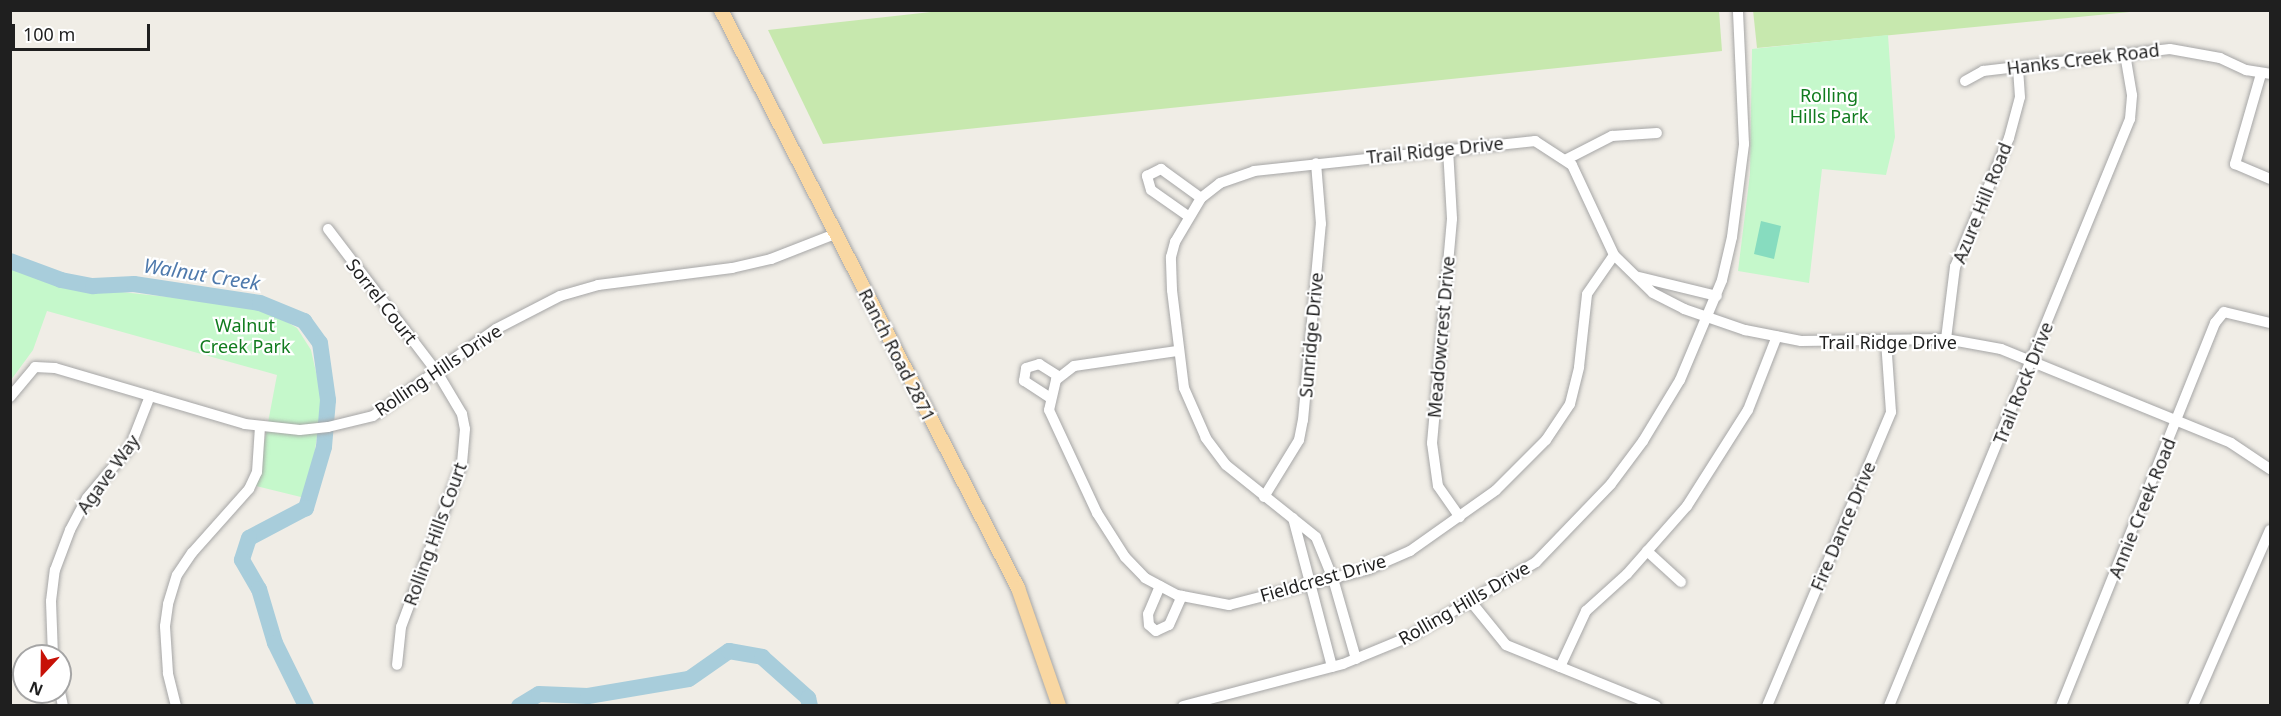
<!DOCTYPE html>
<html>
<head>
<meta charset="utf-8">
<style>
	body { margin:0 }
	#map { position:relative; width:2281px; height:716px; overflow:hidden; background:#f0ede6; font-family:"Noto Sans",sans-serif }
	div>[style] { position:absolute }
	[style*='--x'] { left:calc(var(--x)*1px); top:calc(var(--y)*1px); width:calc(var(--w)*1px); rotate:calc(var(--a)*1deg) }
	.grass>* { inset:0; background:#c7e8ae }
	.park>* { inset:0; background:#c5f8cb }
	.pitch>* { inset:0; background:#87dcbf }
	.river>* { height:16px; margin:-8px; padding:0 8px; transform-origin:8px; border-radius:8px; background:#a8cddb }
	.roads { filter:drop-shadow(0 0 2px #a6a6a6) drop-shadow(0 0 2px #a6a6a6) }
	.minor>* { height:10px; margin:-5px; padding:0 5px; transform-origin:5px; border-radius:5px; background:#fff }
	.major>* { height:14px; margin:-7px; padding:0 7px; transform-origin:7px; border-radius:7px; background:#f9d7a2 }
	span { translate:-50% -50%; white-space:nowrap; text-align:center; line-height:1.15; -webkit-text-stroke:4.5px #fff; paint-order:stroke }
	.street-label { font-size:18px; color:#1f1f1f }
	.park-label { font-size:18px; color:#107b1e }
	.water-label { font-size:20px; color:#4e79ac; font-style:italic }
	.frame { position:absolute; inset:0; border:12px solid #1f1f1f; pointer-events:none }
	.north { position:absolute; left:12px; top:644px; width:60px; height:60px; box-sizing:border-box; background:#fff; border:2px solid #a5a5a5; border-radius:50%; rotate:202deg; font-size:16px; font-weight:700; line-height:24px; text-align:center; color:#1f1f1f }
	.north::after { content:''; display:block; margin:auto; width:21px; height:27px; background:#c71107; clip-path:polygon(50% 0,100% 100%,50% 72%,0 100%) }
	.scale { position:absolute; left:12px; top:24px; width:138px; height:27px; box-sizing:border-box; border:3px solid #1f1f1f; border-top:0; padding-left:8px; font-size:18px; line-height:21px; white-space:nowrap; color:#1f1f1f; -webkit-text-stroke:4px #fff; paint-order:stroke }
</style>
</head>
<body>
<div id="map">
	<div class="grass">
		<i style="clip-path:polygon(1753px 10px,2140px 11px,1757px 48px)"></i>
		<i style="clip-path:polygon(940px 11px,1719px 11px,1722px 51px,823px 144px,768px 30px)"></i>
	</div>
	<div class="park">
		<i style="clip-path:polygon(1888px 35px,1895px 137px,1886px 175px,1822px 169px,1809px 283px,1738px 271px,1750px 174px,1752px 49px)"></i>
		<i style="clip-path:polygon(11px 263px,66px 286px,242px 305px,272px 313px,297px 328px,311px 350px,322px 399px,312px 472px,305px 498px,256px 486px,277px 375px,47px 311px,33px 350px,11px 380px)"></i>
	</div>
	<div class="pitch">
		<i style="clip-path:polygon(1761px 221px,1781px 226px,1774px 259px,1754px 254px)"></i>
	</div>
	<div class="river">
		<i style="--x:10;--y:261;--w:54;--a:20.4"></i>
		<i style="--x:61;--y:280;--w:33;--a:11"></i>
		<i style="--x:93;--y:286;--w:41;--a:-2.8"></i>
		<i style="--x:134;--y:284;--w:127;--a:8.6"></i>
		<i style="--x:260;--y:303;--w:48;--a:22.2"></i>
		<i style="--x:304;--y:321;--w:27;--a:54"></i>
		<i style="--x:320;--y:343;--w:58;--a:82"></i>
		<i style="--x:328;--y:400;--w:47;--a:94.9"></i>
		<i style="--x:324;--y:447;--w:64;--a:106.4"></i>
		<i style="--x:306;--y:508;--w:64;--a:152.2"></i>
		<i style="--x:249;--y:538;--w:23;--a:108"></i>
		<i style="--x:242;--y:560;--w:34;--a:60"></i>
		<i style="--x:259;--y:589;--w:56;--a:73.5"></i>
		<i style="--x:275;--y:643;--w:70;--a:63.8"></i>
		<i style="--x:519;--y:706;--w:23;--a:-31"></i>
		<i style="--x:539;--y:694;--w:49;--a:2.3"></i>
		<i style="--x:588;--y:696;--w:102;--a:-9.6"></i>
		<i style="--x:689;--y:679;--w:49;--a:-35"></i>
		<i style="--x:729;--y:651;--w:34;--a:10"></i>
		<i style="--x:762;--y:657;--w:62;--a:41.7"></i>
		<i style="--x:808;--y:698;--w:8;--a:76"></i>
	</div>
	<div class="roads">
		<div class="minor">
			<i style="--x:2261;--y:74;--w:94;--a:106.1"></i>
			<i style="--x:2235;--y:164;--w:38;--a:23"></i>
			<i style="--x:1965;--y:81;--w:21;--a:-29"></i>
			<i style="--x:1983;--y:71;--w:188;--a:-6.7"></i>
			<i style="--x:2170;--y:49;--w:51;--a:10.2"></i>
			<i style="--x:2220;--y:58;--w:29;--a:25"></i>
			<i style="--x:2246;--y:70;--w:24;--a:9"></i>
			<i style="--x:1448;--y:149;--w:70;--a:86.7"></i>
			<i style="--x:1452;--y:219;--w:225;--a:95.1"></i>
			<i style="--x:1432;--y:443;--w:43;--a:82.1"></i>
			<i style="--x:1438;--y:486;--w:38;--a:55"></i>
			<i style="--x:1567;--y:159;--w:51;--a:-27.1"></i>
			<i style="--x:1612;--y:136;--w:45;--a:-3.8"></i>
			<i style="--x:1188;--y:216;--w:45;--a:-144.9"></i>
			<i style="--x:1151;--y:190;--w:15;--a:-106"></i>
			<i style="--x:1147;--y:176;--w:16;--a:-27"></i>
			<i style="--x:1161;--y:169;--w:49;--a:35.9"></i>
			<i style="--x:328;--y:229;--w:180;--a:52.7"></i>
			<i style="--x:437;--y:372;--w:49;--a:59.2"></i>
			<i style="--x:462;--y:414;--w:15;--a:79"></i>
			<i style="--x:465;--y:429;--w:34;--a:95"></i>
			<i style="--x:462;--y:463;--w:175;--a:110.4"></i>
			<i style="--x:401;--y:627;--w:38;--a:96"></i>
			<i style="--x:1639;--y:277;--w:80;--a:13.7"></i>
			<i style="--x:1946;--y:339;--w:73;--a:-82.9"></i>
			<i style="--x:1955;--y:267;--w:140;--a:-67.3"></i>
			<i style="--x:2009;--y:138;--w:42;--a:-75"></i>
			<i style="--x:2020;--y:97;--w:30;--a:-94"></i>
			<i style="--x:1177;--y:351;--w:104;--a:171.7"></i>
			<i style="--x:1074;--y:366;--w:23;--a:142"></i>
			<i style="--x:1056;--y:380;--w:31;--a:103"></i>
			<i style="--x:1049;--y:410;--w:114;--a:65"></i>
			<i style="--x:1097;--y:513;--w:52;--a:57.5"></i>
			<i style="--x:1125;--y:557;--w:29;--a:46"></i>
			<i style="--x:1145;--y:578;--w:36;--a:28"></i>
			<i style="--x:1177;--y:595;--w:53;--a:10.9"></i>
			<i style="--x:1229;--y:605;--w:145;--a:-14.4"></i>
			<i style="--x:1369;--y:569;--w:45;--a:-23.7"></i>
			<i style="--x:1410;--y:551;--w:105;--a:-35.3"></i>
			<i style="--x:1496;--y:490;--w:71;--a:-45"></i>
			<i style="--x:1546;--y:440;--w:43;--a:-56.3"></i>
			<i style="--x:1570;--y:404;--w:38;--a:-76"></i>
			<i style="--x:1579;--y:367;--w:73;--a:-83.7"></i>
			<i style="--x:1587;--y:294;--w:47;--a:-55.3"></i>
			<i style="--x:10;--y:397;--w:39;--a:-50"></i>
			<i style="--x:35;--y:367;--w:20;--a:3"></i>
			<i style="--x:55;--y:368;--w:198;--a:16.4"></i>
			<i style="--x:245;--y:424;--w:55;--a:6.2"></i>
			<i style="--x:300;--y:430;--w:28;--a:-6"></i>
			<i style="--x:328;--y:427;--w:46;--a:-13.7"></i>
			<i style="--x:373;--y:416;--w:151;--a:-35.3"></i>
			<i style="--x:496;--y:329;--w:72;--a:-27.3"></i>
			<i style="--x:560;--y:296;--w:40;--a:-16"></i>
			<i style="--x:598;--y:285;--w:135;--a:-7.2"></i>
			<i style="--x:732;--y:268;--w:40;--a:-13"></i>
			<i style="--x:771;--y:259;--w:69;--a:-21.3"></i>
			<i style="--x:1049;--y:397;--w:30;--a:-147"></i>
			<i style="--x:1024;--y:381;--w:13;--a:-81"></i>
			<i style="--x:1026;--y:368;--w:14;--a:-17"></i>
			<i style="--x:1039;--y:364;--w:22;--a:32"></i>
			<i style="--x:1264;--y:497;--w:67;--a:-58.4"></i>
			<i style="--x:1299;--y:440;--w:20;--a:-79"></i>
			<i style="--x:1303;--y:420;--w:197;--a:-84.8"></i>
			<i style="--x:1321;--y:224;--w:61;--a:-94.7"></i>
			<i style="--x:1293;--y:518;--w:154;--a:75.3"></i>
			<i style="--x:1647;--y:551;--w:46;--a:42.4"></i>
			<i style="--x:1160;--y:586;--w:30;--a:113"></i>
			<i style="--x:1148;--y:614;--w:11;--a:85"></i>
			<i style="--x:1149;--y:625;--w:9;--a:41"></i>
			<i style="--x:1156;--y:631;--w:14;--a:-25"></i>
			<i style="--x:1169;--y:625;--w:32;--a:-66"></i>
			<i style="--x:1472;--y:603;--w:54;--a:51"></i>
			<i style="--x:1506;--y:645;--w:162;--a:22.1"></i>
			<i style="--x:53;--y:656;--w:55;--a:-92.1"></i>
			<i style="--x:51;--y:601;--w:31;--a:-83"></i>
			<i style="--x:55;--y:570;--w:43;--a:-69.4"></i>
			<i style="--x:70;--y:530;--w:36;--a:-62"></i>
			<i style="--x:87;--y:498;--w:67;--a:-49.9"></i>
			<i style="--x:130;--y:447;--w:55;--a:-68.6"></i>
			<i style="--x:1356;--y:659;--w:83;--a:-106"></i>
			<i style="--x:1333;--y:579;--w:45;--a:-112"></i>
			<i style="--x:1316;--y:537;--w:115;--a:-141.3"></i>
			<i style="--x:1226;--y:465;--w:34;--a:-127"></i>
			<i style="--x:1206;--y:438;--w:55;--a:-113.7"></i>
			<i style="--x:1184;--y:388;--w:99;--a:-97"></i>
			<i style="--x:1172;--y:290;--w:33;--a:-92"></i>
			<i style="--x:1171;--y:257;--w:16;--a:-75"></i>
			<i style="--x:1175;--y:242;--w:51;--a:-59.4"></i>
			<i style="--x:1201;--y:198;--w:24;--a:-38"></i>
			<i style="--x:1220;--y:183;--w:36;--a:-19"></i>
			<i style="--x:1254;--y:171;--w:283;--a:-6.1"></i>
			<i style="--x:1535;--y:141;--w:44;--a:33"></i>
			<i style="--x:1572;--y:165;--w:99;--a:65"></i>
			<i style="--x:1614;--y:255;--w:54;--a:44.3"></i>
			<i style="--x:1653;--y:293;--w:35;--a:27"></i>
			<i style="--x:1684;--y:309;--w:65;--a:19"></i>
			<i style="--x:1745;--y:330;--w:57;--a:11.1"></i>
			<i style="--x:1801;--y:341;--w:145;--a:-0.8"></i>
			<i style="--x:1946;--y:339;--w:56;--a:10.3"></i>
			<i style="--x:2001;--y:349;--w:248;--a:22.2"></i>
			<i style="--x:2231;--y:443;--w:47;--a:33.7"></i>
			<i style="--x:1560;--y:667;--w:62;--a:-65.1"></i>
			<i style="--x:1586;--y:611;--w:55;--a:-42.1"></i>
			<i style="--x:1627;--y:574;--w:91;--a:-48.6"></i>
			<i style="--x:1687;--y:506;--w:114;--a:-57.6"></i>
			<i style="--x:1748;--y:410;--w:79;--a:-68.6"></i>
			<i style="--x:60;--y:692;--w:14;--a:78"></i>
			<i style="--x:176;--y:706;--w:34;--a:-104"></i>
			<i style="--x:168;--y:673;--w:47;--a:-93.7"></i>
			<i style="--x:165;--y:626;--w:22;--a:-82"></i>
			<i style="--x:168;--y:604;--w:30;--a:-73"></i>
			<i style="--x:177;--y:575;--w:27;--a:-56"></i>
			<i style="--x:192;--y:553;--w:86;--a:-48.3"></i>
			<i style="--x:249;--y:489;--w:19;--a:-65"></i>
			<i style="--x:257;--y:472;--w:45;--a:-86.2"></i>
			<i style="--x:1183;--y:706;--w:165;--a:-14.7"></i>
			<i style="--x:1343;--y:664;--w:74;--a:-22.4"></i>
			<i style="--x:1411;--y:636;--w:145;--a:-30.6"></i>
			<i style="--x:1536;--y:562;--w:108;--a:-46.1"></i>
			<i style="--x:1611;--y:484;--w:54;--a:-53.3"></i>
			<i style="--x:1643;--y:441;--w:71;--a:-58.8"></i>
			<i style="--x:1680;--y:380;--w:108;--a:-67.2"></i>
			<i style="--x:1722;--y:280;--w:44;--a:-76.9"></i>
			<i style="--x:1732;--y:237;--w:94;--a:-82.6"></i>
			<i style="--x:1744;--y:144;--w:134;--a:-92.6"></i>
			<i style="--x:1767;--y:706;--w:319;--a:-67.1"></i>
			<i style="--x:1891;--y:412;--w:72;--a:-94"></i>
			<i style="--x:1889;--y:706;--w:635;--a:-67.68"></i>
			<i style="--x:2130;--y:119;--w:24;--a:-85"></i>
			<i style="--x:2132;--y:95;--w:42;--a:-99.7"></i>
			<i style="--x:2061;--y:706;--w:413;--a:-68.1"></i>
			<i style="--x:2215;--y:323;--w:14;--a:-51"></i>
			<i style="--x:2224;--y:312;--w:47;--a:13.4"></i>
			<i style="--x:2193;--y:706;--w:192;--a:-66.4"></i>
		</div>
		<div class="major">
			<i style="--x:721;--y:10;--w:650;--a:62.8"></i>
			<i style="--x:1018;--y:588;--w:125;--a:70.8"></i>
		</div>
	</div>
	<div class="street-label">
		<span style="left:2083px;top:59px;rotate:-7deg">Hanks Creek Road</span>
		<span style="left:1435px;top:150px;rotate:-6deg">Trail Ridge Drive</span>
		<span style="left:1982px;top:203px;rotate:-68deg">Azure Hill Road</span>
		<span style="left:382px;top:301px;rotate:52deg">Sorrel Court</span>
		<span style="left:1311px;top:335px;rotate:-85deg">Sunridge Drive</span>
		<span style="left:1441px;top:337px;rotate:-85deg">Meadowcrest Drive</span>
		<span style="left:1888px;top:342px">Trail Ridge Drive</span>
		<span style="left:897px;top:355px;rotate:63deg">Ranch Road 2871</span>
		<span style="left:438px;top:370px;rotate:-34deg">Rolling Hills Drive</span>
		<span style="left:2023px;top:383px;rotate:-68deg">Trail Rock Drive</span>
		<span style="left:108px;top:474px;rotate:-54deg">Agave Way</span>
		<span style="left:2142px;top:508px;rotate:-68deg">Annie Creek Road</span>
		<span style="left:1843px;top:526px;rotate:-67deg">Fire Dance Drive</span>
		<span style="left:435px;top:534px;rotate:-70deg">Rolling Hills Court</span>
		<span style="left:1323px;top:578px;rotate:-16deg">Fieldcrest Drive</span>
		<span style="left:1464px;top:603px;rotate:-30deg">Rolling Hills Drive</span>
	</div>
	<div class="park-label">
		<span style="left:1829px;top:106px">Rolling<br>Hills Park</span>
		<span style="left:245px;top:336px">Walnut<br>Creek Park</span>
	</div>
	<div class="water-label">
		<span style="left:202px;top:274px;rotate:9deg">Walnut Creek</span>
	</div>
	<div class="frame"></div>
	<div class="north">N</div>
	<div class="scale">100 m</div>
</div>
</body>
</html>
